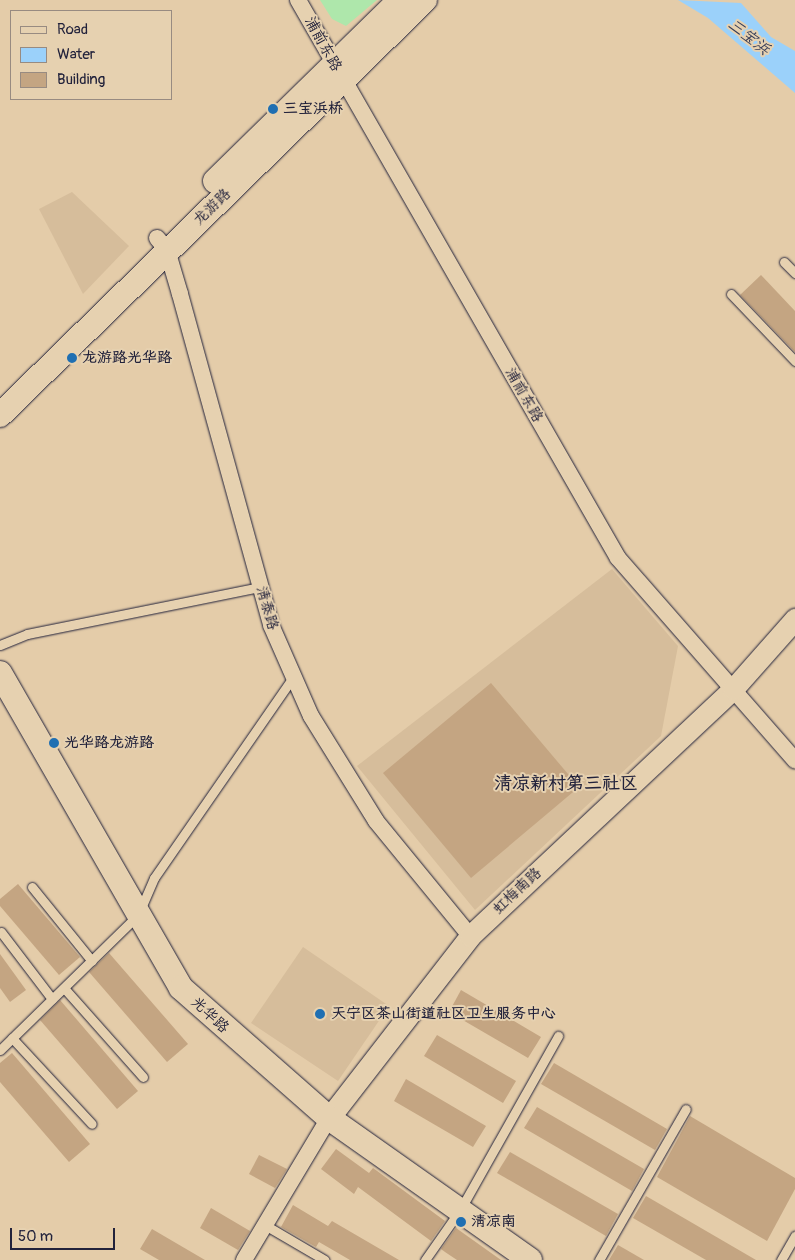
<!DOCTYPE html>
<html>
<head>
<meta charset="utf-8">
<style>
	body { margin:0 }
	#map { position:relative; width:795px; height:1260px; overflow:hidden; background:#e4cca9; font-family:Pangolin,"LXGW WenKai TC",sans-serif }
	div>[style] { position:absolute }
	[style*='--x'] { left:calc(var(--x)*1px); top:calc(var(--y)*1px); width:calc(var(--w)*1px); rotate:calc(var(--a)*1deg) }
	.built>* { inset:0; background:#d6bd9b }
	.green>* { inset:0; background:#aee7ab }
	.water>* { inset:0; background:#9bd1fa }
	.building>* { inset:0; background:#c4a582 }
	.roads { filter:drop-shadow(0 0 1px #22223b) drop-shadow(0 0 1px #22223b) }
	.service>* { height:9px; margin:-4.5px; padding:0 4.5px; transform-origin:4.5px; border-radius:4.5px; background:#e6d1b0 }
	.minor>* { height:16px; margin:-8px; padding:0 8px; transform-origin:8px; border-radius:8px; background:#e6d1b0 }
	.tertiary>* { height:21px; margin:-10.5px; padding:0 10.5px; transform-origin:10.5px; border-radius:10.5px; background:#e6d1b0 }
	.secondary>* { height:24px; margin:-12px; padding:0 12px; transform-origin:12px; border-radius:12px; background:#e6d1b0 }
	.dots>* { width:14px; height:14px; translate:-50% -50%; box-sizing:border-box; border:2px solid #e6d1b0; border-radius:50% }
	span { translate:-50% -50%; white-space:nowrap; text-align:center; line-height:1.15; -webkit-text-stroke:4px #e6d1b0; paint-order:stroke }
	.street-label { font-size:15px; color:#22223b }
	.poi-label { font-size:15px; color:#22223b; font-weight:700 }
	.left { translate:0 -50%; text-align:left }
	.water-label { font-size:16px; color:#343c58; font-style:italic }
	.quarter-label { font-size:18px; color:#22223b; font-weight:700 }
	.legend { position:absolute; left:10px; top:10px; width:162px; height:90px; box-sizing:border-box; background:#e6d1b0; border:1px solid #988b81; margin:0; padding:6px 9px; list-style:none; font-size:15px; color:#22223b }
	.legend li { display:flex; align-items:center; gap:10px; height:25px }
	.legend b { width:25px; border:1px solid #988b81 }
	.scale { position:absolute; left:10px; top:1228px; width:105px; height:22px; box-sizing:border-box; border:2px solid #22223b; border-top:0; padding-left:6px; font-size:15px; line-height:18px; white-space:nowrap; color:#22223b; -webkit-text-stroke:4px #e6d1b0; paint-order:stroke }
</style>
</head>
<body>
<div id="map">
	<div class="built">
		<i style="clip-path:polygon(72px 192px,129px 246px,83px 294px,39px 209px)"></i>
		<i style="clip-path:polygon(612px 569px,678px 646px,661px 736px,475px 910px,357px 766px)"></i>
		<i style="clip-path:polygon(303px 947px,389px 1006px,338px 1081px,251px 1023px)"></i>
	</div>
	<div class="green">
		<i style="clip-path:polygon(320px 0,377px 0,346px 26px,332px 19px)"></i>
	</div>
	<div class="water">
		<i style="clip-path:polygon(678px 0,741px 3px,771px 37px,795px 51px,795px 93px,708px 18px)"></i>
	</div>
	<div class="building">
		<i style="clip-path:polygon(761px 275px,795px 311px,795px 352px,740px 295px)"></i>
		<i style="clip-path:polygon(491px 683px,579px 787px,471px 878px,383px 773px)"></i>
		<i style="clip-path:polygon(18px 884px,80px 957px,59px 975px,0 906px,0 899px)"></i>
		<i style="clip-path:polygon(109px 953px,188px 1044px,167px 1062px,89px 972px)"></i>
		<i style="clip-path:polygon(0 954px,26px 990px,10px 1002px,0 988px)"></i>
		<i style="clip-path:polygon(461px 990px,541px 1037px,528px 1058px,449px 1012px)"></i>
		<i style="clip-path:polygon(60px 1000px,138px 1091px,117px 1109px,40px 1020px)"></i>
		<i style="clip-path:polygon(437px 1035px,516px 1081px,503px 1103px,424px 1056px)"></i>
		<i style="clip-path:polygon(12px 1053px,90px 1144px,69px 1162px,0 1082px,0 1063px)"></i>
		<i style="clip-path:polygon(554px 1063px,667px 1129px,655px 1150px,541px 1084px)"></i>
		<i style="clip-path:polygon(406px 1079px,486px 1126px,473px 1147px,394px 1101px)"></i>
		<i style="clip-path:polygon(537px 1107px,644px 1169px,632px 1191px,524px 1128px)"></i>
		<i style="clip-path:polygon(690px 1116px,795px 1178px,795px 1189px,767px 1241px,657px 1177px)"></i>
		<i style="clip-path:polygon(336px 1149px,369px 1173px,373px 1168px,445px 1221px,431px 1241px,358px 1187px,354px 1194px,321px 1169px)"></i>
		<i style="clip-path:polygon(510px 1152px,618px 1214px,606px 1236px,497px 1173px)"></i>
		<i style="clip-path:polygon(259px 1155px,287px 1169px,275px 1188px,249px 1174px)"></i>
		<i style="clip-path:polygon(646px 1196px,756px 1260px,706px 1260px,633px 1218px)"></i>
		<i style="clip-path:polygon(293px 1205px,328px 1226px,332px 1221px,399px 1260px,350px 1260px,319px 1242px,316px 1247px,281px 1227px)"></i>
		<i style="clip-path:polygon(211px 1208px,250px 1231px,238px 1250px,200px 1228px)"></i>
		<i style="clip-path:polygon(456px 1228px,501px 1260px,457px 1260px,445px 1252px,441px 1249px)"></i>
		<i style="clip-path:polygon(152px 1229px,205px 1260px,159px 1260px,140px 1249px)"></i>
		<i style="clip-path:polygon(618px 1245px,644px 1260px,609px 1260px)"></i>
	</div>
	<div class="roads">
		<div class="service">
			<i style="--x:784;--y:262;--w:16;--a:45"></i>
			<i style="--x:731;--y:294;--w:93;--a:46.3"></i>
			<i style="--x:0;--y:645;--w:29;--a:-22"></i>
			<i style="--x:27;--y:634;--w:238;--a:-11.4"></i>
			<i style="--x:32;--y:887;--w:95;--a:51"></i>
			<i style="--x:1;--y:932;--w:84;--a:52.7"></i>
			<i style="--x:64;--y:988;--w:119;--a:48.4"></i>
			<i style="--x:12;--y:1038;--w:117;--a:47.1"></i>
			<i style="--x:0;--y:1050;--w:193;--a:-44.4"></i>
			<i style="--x:138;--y:915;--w:40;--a:-66.6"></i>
			<i style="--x:154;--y:878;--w:246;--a:-55.3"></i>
			<i style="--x:265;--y:1225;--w:69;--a:30.3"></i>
			<i style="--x:425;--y:1260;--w:61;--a:-55"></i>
			<i style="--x:460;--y:1210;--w:200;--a:-60.6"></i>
			<i style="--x:599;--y:1260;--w:174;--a:-60.1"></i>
			<i style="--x:781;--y:1260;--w:28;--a:-60"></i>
		</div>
		<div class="minor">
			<i style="--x:298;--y:0;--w:643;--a:60.17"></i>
			<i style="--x:618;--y:558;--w:269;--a:48.8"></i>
			<i style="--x:157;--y:238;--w:16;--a:50"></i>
			<i style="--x:167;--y:250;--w:46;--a:73.5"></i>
			<i style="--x:180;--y:294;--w:343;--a:74.6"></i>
			<i style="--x:271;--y:625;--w:99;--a:66.3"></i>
			<i style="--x:311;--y:716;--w:123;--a:58.2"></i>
			<i style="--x:376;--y:821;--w:149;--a:50.7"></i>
			<i style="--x:244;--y:1260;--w:165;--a:-59.1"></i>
		</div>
		<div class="tertiary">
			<i style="--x:329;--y:1118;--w:230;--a:-52.2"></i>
			<i style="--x:470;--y:936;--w:361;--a:-43.2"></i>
			<i style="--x:733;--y:689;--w:94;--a:-48.5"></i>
		</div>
		<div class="secondary">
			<i style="--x:215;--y:181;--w:259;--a:-44.4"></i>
			<i style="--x:0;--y:415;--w:594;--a:-44.32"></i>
			<i style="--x:0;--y:673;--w:363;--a:60.1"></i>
			<i style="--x:181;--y:988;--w:197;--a:41.3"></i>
			<i style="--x:329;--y:1118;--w:246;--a:35.2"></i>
		</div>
	</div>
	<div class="dots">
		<i style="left:273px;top:109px;background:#1f6fb2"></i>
		<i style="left:72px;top:358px;background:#1f6fb2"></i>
		<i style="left:54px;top:743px;background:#1f6fb2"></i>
		<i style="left:320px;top:1014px;background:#1f6fb2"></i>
		<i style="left:461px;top:1222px;background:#1f6fb2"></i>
	</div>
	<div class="street-label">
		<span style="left:323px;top:44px;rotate:61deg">浦前东路</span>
		<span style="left:212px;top:207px;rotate:-44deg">龙游路</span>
		<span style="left:524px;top:395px;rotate:60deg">浦前东路</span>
		<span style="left:267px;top:608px;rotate:73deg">清泰路</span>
		<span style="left:517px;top:891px;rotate:-43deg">虹梅南路</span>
		<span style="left:210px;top:1015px;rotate:43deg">光华路</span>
	</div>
	<div class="poi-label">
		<span class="left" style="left:283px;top:109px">三宝浜桥</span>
		<span class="left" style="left:82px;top:358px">龙游路光华路</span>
		<span class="left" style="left:64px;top:743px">光华路龙游路</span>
		<span class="left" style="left:331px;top:1014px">天宁区茶山街道社区卫生服务中心</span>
		<span class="left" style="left:471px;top:1222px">清凉南</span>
	</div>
	<div class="water-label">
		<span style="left:749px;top:37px;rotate:38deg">三宝浜</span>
	</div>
	<div class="quarter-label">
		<span style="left:566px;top:784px">清凉新村第三社区</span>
	</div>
	<ul class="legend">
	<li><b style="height:6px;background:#e6d1b0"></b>Road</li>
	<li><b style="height:14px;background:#9bd1fa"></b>Water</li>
	<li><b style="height:14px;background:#c4a582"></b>Building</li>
	</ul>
	<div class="scale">50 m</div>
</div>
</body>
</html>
